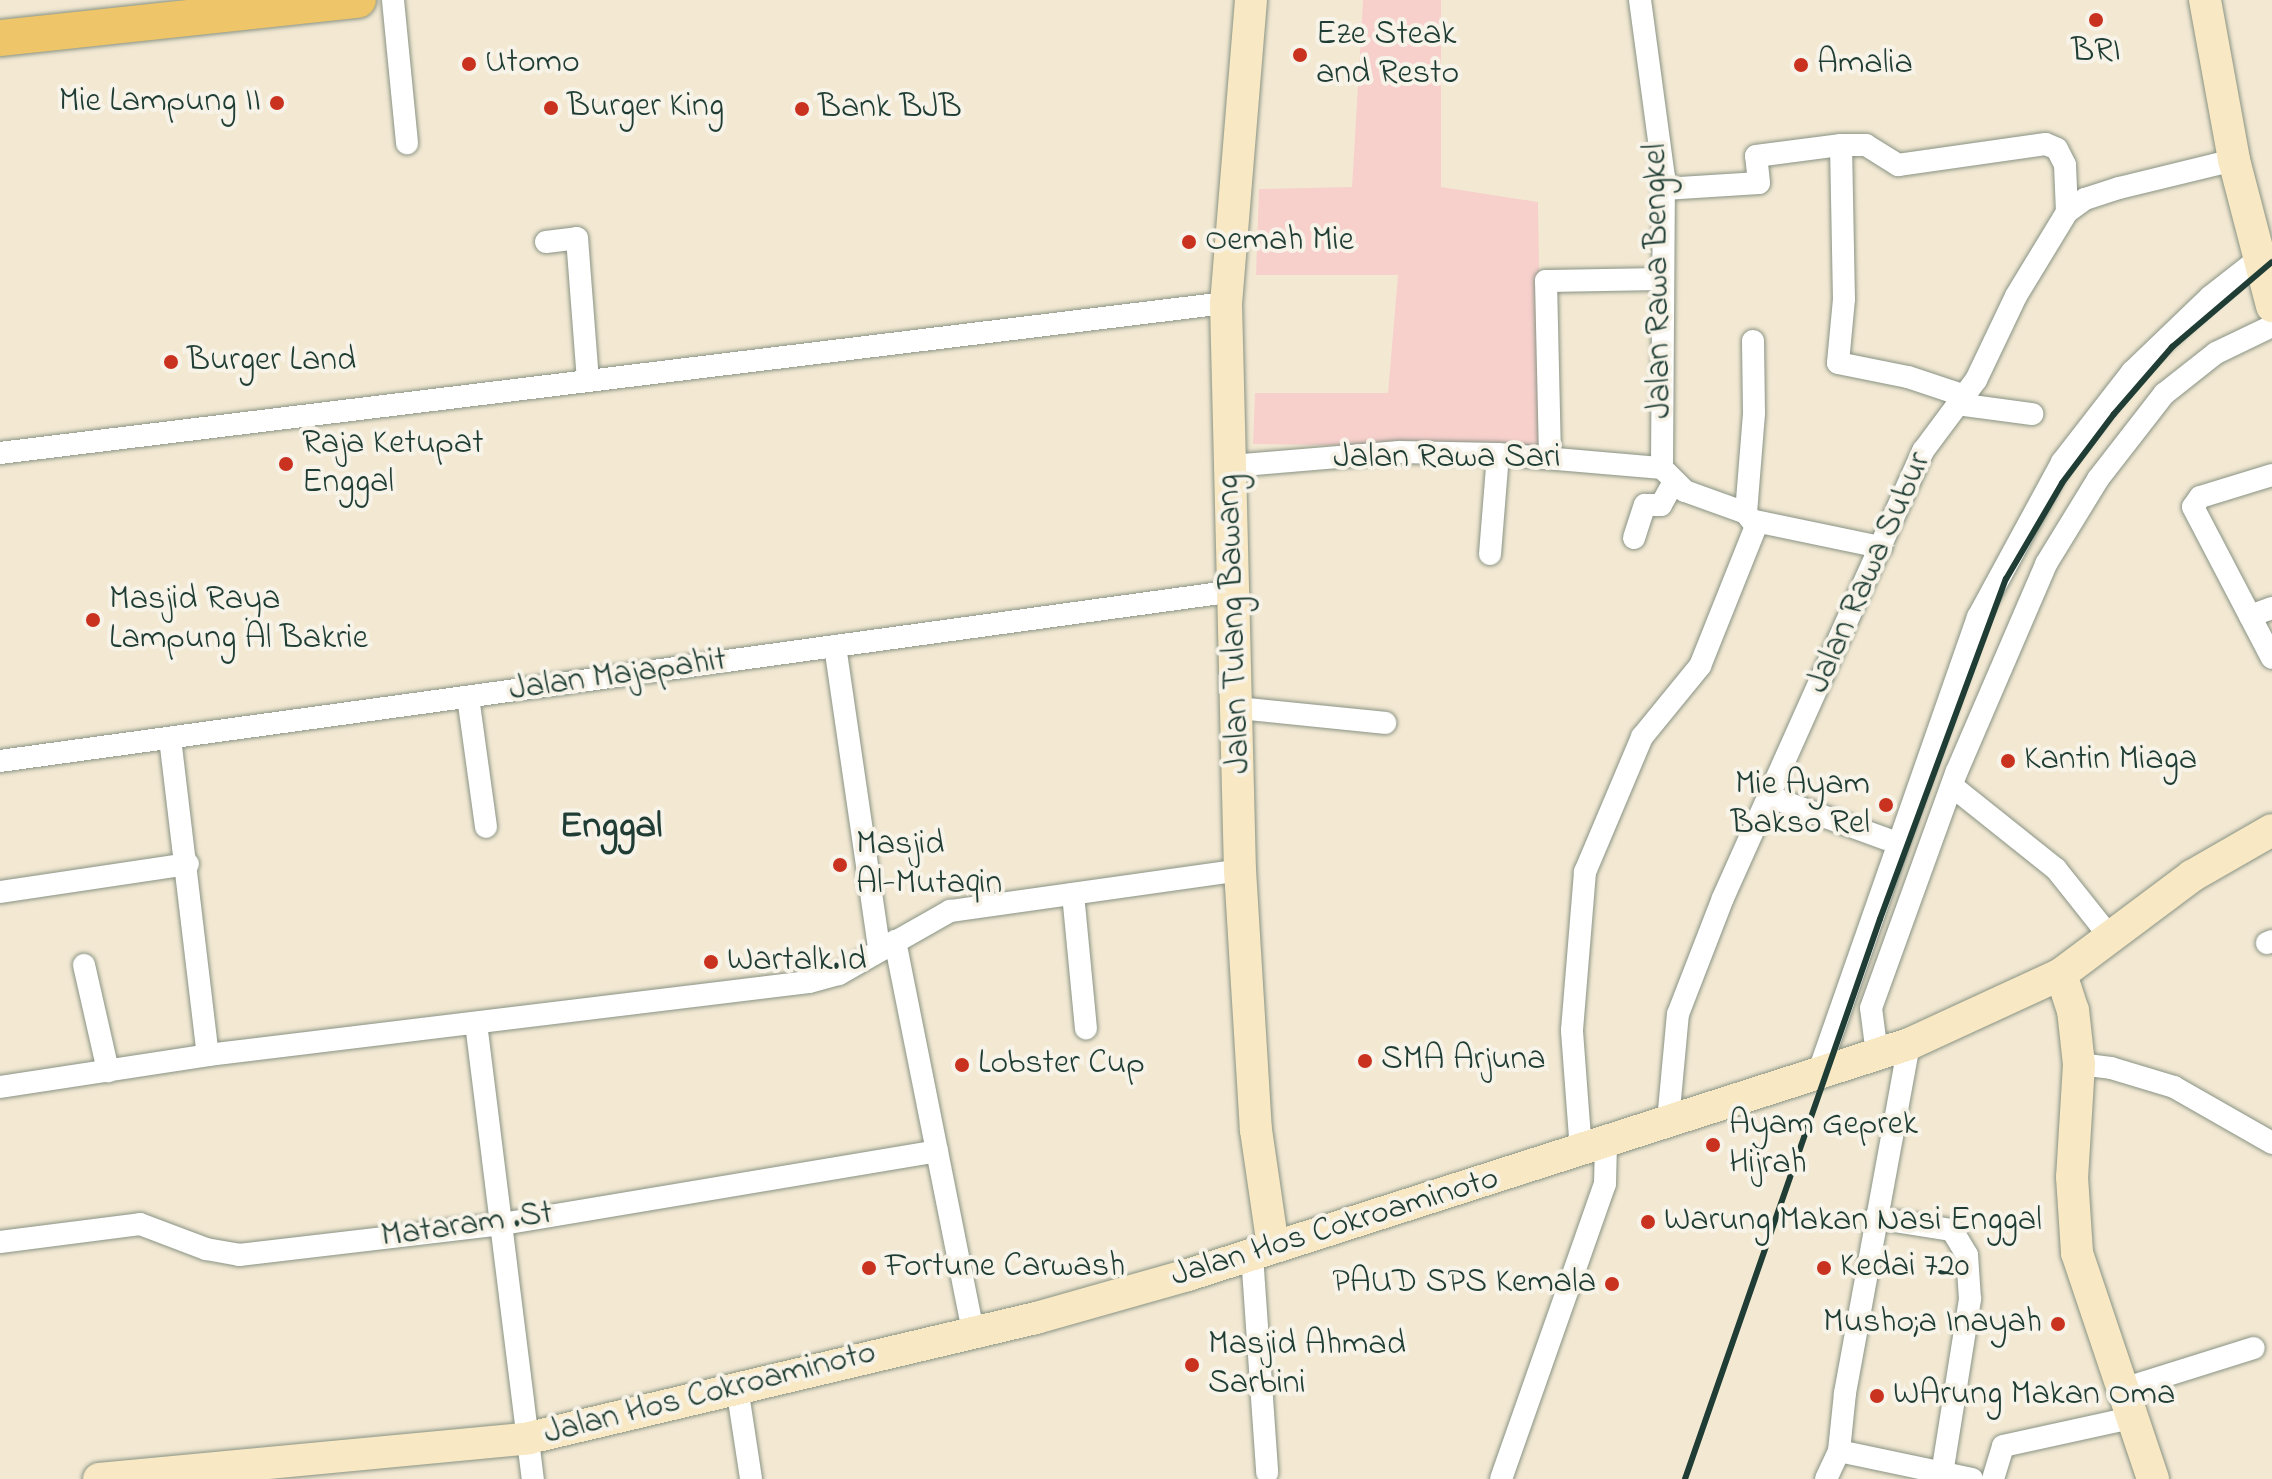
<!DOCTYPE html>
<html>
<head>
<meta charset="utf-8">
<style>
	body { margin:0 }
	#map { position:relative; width:2272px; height:1479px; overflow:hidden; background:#f3e9d3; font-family:"Indie Flower",sans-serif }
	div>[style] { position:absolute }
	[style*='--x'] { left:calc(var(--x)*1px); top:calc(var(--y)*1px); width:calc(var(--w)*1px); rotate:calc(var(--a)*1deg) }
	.built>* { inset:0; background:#f7d0cc }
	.roads { filter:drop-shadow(0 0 2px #899384) drop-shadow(0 0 2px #899384) }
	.street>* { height:22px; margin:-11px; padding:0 11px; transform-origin:11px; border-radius:11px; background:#fff }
	.secondary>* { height:32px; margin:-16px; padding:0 16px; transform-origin:16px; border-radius:16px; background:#f8e8c3 }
	.primary>* { height:36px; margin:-18px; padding:0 18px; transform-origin:18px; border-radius:18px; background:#eec569 }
	.rail>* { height:6px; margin:-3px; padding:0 3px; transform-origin:3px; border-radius:3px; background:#1f3d34 }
	.dots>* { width:22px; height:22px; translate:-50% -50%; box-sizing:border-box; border:4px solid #f7f3e8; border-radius:50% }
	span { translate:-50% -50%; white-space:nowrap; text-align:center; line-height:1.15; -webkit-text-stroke:8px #f7f3e8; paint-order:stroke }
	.poi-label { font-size:34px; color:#1f3d34 }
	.left { translate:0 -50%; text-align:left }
	.right { translate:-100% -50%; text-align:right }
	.street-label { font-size:34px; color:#1f3d34 }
	.quarter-label { font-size:38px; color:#1f3d34; font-weight:700 }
</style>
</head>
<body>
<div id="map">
	<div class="built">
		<i style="clip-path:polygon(1363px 0,1441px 0,1441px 187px,1538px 202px,1542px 448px,1253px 444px,1255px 393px,1388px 393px,1398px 275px,1256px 275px,1259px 189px,1352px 187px)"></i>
	</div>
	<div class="roads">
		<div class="street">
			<i style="--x:393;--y:0;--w:144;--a:84.4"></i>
			<i style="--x:1640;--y:0;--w:179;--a:82.3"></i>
			<i style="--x:1664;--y:177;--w:291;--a:90.4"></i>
			<i style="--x:1841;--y:145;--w:154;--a:88.9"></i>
			<i style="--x:1844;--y:299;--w:64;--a:95.4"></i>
			<i style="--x:1838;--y:363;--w:71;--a:11.3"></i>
			<i style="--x:1908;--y:377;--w:60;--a:18.4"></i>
			<i style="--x:1664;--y:189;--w:95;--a:-3.6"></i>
			<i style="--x:1759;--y:183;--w:27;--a:-96"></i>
			<i style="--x:1756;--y:156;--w:86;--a:-7.4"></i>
			<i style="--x:1841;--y:145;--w:25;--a:0"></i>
			<i style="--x:1866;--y:145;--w:38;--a:32"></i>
			<i style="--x:1898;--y:165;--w:149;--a:-8.1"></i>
			<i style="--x:2046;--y:144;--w:12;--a:24"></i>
			<i style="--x:2057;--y:149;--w:18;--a:63"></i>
			<i style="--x:2065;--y:165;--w:47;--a:87.6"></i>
			<i style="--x:546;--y:242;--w:31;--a:-7"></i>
			<i style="--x:577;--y:238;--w:143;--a:85.6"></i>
			<i style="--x:1957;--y:404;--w:76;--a:7.6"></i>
			<i style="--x:0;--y:453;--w:1235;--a:-6.98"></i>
			<i style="--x:1550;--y:457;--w:176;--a:-91.3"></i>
			<i style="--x:1546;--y:281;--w:117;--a:-1"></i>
			<i style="--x:1231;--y:466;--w:169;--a:-4.8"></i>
			<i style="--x:1399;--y:452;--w:99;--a:1.2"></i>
			<i style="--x:1498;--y:454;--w:165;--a:4.9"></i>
			<i style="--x:2272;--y:475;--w:75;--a:163"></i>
			<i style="--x:2200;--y:497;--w:12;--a:125"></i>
			<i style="--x:2193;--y:507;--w:170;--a:62.4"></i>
			<i style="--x:1746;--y:513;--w:100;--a:-85.4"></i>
			<i style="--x:1754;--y:413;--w:72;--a:-90.8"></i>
			<i style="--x:1755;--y:521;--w:129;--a:11.7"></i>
			<i style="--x:1634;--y:538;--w:35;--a:-72"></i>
			<i style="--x:1645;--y:505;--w:16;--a:0"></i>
			<i style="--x:1661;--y:505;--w:26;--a:-61"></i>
			<i style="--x:1490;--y:554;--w:100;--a:-85.4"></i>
			<i style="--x:2250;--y:616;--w:23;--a:-20"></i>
			<i style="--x:835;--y:646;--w:306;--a:81.7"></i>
			<i style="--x:468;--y:697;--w:131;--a:82.1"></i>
			<i style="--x:1238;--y:708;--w:148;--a:5.8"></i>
			<i style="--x:170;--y:738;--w:319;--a:83.2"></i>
			<i style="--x:0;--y:761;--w:1247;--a:-7.84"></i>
			<i style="--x:1952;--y:786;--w:133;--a:38.6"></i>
			<i style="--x:2056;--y:869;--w:87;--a:51.5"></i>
			<i style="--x:1768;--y:796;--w:126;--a:20"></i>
			<i style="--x:0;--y:892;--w:190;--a:-8.5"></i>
			<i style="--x:1073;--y:894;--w:135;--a:84.5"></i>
			<i style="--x:895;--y:941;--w:400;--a:78.7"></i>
			<i style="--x:2267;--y:943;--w:5;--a:-22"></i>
			<i style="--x:84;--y:965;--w:109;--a:77.2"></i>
			<i style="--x:476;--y:1023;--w:460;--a:82.9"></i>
			<i style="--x:1877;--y:1054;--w:46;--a:-97.4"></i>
			<i style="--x:1871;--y:1008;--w:252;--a:-70.1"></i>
			<i style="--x:1957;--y:771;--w:225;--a:-66.7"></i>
			<i style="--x:2046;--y:564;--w:100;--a:-58.5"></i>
			<i style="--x:2098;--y:479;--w:108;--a:-52.2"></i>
			<i style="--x:2164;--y:394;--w:66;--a:-38.3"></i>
			<i style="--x:2216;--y:353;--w:62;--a:-25.7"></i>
			<i style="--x:2079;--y:1064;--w:32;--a:7"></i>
			<i style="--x:2111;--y:1068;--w:66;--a:16.8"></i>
			<i style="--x:2174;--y:1087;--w:113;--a:29.7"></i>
			<i style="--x:1819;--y:1071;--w:481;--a:-70.7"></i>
			<i style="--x:1978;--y:617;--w:176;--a:-61.5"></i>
			<i style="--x:2062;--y:462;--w:114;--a:-52.1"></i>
			<i style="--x:2132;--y:372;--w:108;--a:-43.9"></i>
			<i style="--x:2210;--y:297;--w:65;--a:-38.1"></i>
			<i style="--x:0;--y:1087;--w:210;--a:-8.7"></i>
			<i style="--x:208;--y:1055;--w:605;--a:-6.93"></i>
			<i style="--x:809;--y:982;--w:31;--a:-15"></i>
			<i style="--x:839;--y:974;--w:128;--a:-29.6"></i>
			<i style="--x:950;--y:911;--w:293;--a:-8"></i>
			<i style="--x:1668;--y:1121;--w:107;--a:-84.7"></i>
			<i style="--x:1678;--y:1014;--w:124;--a:-68.8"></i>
			<i style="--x:1723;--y:898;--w:490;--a:-65.9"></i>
			<i style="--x:1923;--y:451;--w:89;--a:-53.3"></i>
			<i style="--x:1976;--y:380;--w:93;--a:-64.5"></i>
			<i style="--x:2016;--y:296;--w:98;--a:-58.7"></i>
			<i style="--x:2067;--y:212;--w:22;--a:-36"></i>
			<i style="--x:2085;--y:199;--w:36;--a:-18"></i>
			<i style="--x:2119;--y:188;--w:118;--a:-13.7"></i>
			<i style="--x:1581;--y:1151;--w:121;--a:-94.3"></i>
			<i style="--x:1572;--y:1030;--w:159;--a:-85.3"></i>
			<i style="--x:1585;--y:872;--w:147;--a:-67.1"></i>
			<i style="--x:1642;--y:737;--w:92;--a:-50.8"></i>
			<i style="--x:1700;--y:666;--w:151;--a:-68.2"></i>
			<i style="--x:1756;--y:526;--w:16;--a:-128"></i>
			<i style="--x:1746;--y:513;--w:65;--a:-160.2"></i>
			<i style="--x:1685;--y:491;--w:33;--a:-135"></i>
			<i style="--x:1875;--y:1218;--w:78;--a:8.9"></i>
			<i style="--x:1952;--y:1230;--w:29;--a:59"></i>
			<i style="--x:1967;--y:1255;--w:44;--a:86.1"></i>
			<i style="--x:1970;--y:1299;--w:176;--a:99.1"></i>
			<i style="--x:0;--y:1242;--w:141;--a:-7.3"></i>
			<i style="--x:140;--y:1224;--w:71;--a:20.7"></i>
			<i style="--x:206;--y:1249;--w:34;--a:10"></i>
			<i style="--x:239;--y:1255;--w:265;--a:-6.7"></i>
			<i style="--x:502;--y:1224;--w:441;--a:-9.5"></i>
			<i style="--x:1252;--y:1255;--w:218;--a:86"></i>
			<i style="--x:737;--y:1387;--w:93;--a:81.3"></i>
			<i style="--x:2120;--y:1390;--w:140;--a:-17.4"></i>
			<i style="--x:1839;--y:1451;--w:136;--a:11.9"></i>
			<i style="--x:1501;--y:1479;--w:313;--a:-70.6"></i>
			<i style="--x:1605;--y:1184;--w:40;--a:-88.6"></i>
			<i style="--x:1826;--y:1479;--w:31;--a:-65"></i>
			<i style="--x:1839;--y:1451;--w:58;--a:-84.1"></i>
			<i style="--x:1845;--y:1393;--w:355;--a:-79.6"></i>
			<i style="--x:1993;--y:1479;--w:34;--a:-73"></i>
			<i style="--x:2003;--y:1446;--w:131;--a:-12.3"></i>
		</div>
		<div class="secondary">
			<i style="--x:1251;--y:0;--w:304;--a:94.7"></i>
			<i style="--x:1226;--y:303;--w:567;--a:88.59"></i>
			<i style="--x:1240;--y:870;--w:260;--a:86.5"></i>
			<i style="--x:1256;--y:1130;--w:118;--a:81.7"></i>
			<i style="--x:2205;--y:0;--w:163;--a:79.7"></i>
			<i style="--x:2234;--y:160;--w:151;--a:75.4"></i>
			<i style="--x:2061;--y:974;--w:38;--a:72"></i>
			<i style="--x:2073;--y:1010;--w:54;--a:83.7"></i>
			<i style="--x:2079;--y:1064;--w:113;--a:93.5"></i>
			<i style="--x:2072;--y:1177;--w:76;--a:86.2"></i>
			<i style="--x:2077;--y:1253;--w:238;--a:71.4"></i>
			<i style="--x:99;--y:1479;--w:432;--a:-5.4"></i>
			<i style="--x:529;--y:1438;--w:521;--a:-13.32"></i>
			<i style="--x:1036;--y:1318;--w:158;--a:-15.8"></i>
			<i style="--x:1188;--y:1275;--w:757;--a:-17.76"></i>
			<i style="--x:1909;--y:1044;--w:167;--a:-24.7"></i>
			<i style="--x:2061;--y:974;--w:164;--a:-36.8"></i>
			<i style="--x:2192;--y:876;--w:92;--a:-29.9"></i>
		</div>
		<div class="primary">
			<i style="--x:0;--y:38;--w:360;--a:-6.1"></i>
		</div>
	</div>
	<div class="rail">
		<i style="--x:1685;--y:1479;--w:593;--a:-70.8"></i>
		<i style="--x:1880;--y:919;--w:363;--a:-69.7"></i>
		<i style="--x:2006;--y:579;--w:111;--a:-59.7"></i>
		<i style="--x:2062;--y:483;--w:86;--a:-53"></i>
		<i style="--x:2114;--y:414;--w:89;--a:-49.1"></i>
		<i style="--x:2172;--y:347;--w:131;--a:-40.4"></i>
	</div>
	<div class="dots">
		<i style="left:2096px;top:20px;background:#c8321e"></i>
		<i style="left:1300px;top:55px;background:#c8321e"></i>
		<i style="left:469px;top:64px;background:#c8321e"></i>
		<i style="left:1801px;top:65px;background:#c8321e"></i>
		<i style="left:277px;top:103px;background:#c8321e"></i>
		<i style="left:551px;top:108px;background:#c8321e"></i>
		<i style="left:802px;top:109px;background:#c8321e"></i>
		<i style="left:1189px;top:242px;background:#c8321e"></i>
		<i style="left:171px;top:362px;background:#c8321e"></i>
		<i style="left:286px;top:464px;background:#c8321e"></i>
		<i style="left:93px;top:620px;background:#c8321e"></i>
		<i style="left:2008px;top:761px;background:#c8321e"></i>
		<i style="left:1886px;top:805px;background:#c8321e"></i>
		<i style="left:840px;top:865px;background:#c8321e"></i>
		<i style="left:711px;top:962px;background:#c8321e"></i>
		<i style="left:1365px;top:1061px;background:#c8321e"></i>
		<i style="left:962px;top:1065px;background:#c8321e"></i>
		<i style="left:1713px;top:1145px;background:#c8321e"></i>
		<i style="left:1648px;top:1222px;background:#c8321e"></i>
		<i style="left:869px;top:1268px;background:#c8321e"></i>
		<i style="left:1824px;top:1268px;background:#c8321e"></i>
		<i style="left:1612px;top:1284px;background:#c8321e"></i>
		<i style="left:2058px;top:1324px;background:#c8321e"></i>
		<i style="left:1192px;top:1365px;background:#c8321e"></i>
		<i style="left:1877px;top:1396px;background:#c8321e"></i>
	</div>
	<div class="poi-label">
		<span class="left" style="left:1316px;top:55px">Eze Steak<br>and Resto</span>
		<span style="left:2096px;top:53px">BRI</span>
		<span class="left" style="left:485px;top:64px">Utomo</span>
		<span class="left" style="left:1817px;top:65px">Amalia</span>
		<span class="right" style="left:261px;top:103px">Mie Lampung II</span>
		<span class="left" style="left:567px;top:108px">Burger King</span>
		<span class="left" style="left:818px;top:109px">Bank BJB</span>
		<span class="left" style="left:1205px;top:242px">Oemah Mie</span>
		<span class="left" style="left:187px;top:362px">Burger Land</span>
		<span class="left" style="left:302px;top:464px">Raja Ketupat<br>Enggal</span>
		<span class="left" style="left:109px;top:620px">Masjid Raya<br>Lampung Al Bakrie</span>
		<span class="left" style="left:2024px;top:761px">Kantin Miaga</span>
		<span class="right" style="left:1870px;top:805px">Mie Ayam<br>Bakso Rel</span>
		<span class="left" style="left:856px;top:865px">Masjid<br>Al-Mutaqin</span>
		<span class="left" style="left:727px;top:962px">Wartalk.Id</span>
		<span class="left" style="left:1381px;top:1061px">SMA Arjuna</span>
		<span class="left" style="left:978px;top:1065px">Lobster Cup</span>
		<span class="left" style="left:1729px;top:1145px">Ayam Geprek<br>Hijrah</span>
		<span class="left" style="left:1664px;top:1222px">Warung Makan Nasi Enggal</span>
		<span class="left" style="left:885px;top:1268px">Fortune Carwash</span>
		<span class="left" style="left:1840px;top:1268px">Kedai 720</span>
		<span class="right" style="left:1596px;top:1284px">PAUD SPS Kemala</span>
		<span class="right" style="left:2042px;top:1324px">Musho;a Inayah</span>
		<span class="left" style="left:1208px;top:1365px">Masjid Ahmad<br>Sarbini</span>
		<span class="left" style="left:1893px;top:1396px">WArung Makan Oma</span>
	</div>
	<div class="street-label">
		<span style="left:1659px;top:281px;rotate:-91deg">Jalan Rawa Bengkel</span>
		<span style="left:1447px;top:459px">Jalan Rawa Sari</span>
		<span style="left:1870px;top:573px;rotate:-66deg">Jalan Rawa Subur</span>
		<span style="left:1235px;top:624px;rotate:-92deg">Jalan Tulang Bawang</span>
		<span style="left:618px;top:676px;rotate:-8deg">Jalan Majapahit</span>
		<span style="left:467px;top:1226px;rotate:-8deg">Mataram .St</span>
		<span style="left:1335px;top:1228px;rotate:-17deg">Jalan Hos Cokroaminoto</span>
		<span style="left:710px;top:1394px;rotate:-14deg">Jalan Hos Cokroaminoto</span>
	</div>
	<div class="quarter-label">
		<span style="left:611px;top:828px">Enggal</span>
	</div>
</div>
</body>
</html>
